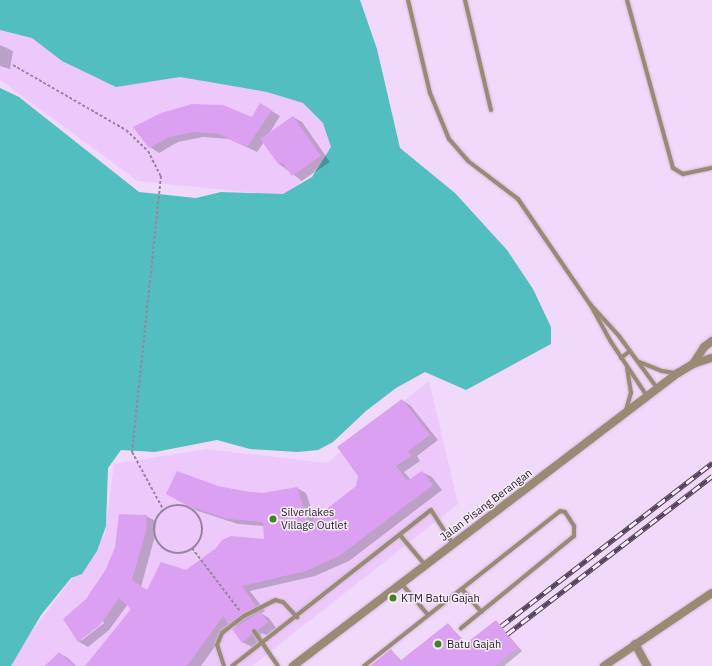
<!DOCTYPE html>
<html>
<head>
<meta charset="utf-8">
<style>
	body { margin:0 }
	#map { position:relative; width:712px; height:666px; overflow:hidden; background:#f1d9fb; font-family:"IBM Plex Sans",sans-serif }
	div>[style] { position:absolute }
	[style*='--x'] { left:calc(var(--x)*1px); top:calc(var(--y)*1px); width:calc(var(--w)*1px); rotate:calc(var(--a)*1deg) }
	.built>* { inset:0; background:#ecc9fa }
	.water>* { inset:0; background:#53bebf }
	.shadow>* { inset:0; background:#0003 }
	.building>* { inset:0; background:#dca0f2 }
	.path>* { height:2px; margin-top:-1px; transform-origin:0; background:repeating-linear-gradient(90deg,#9884a0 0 3px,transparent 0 5px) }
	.path>.ring { margin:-1px; padding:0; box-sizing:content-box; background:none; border:2px solid #9884a0; border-radius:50% }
	.roads { filter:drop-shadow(0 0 1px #cdb7d6) drop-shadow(0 0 1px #cdb7d6) }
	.lane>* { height:4px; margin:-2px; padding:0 2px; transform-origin:2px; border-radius:2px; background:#9a8a73 }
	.street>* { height:8px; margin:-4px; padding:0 4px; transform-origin:4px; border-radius:4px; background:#9a8a73 }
	.rail>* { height:4.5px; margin-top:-2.25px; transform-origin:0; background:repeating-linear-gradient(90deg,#f5edf8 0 9px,#534259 0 18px); box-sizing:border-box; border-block:1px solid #534259 }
	.dots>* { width:11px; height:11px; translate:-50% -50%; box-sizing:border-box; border:2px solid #f5edf8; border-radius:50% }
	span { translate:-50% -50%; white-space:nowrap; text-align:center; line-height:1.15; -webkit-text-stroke:3px #f5edf8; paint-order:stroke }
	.street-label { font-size:11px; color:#291a2e }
	.poi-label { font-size:11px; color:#291a2e }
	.left { translate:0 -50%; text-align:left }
</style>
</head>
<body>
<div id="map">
	<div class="built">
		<i style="clip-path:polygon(0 14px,188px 68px,332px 100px,335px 151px,285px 196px,138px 181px,0 80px)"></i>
		<i style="clip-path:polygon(429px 381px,458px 504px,252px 666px,6px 666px,105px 535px,114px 464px,206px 449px,327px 463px)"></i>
	</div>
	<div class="water">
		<i style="clip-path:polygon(0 0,360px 0,377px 49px,400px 148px,455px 193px,507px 250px,533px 289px,551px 327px,551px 344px,466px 390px,425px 372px,396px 388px,366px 411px,333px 442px,318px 450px,297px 452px,250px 449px,217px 440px,155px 452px,121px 450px,108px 468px,106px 526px,97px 551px,82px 574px,71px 578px,41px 615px,11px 666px,0 666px,0 88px,19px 97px,139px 192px,196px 198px,221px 192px,283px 194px,312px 177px,331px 147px,323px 123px,303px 103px,267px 92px,180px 77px,116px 87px,62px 61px,32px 38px,0 30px)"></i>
	</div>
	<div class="shadow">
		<i style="clip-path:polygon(0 45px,13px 51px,10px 69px,0 66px)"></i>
		<i style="clip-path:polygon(260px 104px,280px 116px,269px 134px,293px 117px,302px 122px,330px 162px,302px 181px,279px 164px,264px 142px,257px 152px,229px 139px,203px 137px,178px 142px,159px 153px,150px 147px,134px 127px,252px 118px)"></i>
		<i style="clip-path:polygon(evenodd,402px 400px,411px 406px,438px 440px,417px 456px,420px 461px,404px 472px,411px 480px,422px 472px,432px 477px,442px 490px,349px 561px,315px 576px,250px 591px,265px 611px,261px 613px,269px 618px,276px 628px,267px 635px,261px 633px,261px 640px,252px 647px,242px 642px,237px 627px,231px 624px,201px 666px,89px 666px,133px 609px,128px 604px,109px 630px,88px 647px,78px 641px,86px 600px,146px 516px,156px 521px,155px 536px,141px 587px,147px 590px,186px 571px,265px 540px,264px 526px,238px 524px,198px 511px,176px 499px,218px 487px,263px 494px,297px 488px,306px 493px,315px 520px,357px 487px,402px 400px,103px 621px,104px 623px,81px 641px,81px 638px,103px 621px)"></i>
		<i style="clip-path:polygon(496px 621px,522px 651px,504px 666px,372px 666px,391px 650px,402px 661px,448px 624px,467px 644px)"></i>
		<i style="clip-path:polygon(59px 653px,68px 658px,76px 666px,45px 666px)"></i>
	</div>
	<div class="building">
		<i style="clip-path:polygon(260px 103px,272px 110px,247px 147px,219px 134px,194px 132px,169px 137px,149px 148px,133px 127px,161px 113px,192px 104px,223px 105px,252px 117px)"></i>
		<i style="clip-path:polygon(293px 116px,321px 156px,292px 176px,282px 162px,279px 165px,260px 139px)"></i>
		<i style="clip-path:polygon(402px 399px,430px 435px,408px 451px,411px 456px,396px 466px,407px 481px,422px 471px,433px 485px,339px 556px,306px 571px,242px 586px,256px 606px,228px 624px,223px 616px,187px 666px,85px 666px,131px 609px,119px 598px,100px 625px,78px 642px,63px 619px,86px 599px,106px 569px,115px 547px,119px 514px,147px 515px,146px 531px,132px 580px,147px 590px,161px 562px,186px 570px,216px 548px,222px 540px,231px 536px,264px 539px,263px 522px,228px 519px,188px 506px,166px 494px,177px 471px,218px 486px,249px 492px,263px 493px,297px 487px,309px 523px,356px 486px,358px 476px,337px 447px)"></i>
		<i style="clip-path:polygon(260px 612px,268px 622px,258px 630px,252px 628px,252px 634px,242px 643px,232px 629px)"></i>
		<i style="clip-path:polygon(496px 620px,518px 648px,495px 666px,370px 666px,391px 649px,400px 661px,448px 623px,465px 644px)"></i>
		<i style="clip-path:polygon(59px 652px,74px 666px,45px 666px)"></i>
	</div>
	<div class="path">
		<i style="--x:13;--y:65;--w:130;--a:29.9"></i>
		<i style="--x:126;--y:130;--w:30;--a:44"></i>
		<i style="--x:148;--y:151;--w:28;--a:63"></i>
		<i style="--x:161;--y:176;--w:278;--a:96"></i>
		<i style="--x:132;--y:452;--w:65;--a:61.5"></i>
		<i class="ring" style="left:154px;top:505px;width:46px;height:46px"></i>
		<i style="--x:192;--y:548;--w:79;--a:52.7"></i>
	</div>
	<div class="roads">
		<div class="lane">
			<i style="--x:408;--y:0;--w:96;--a:76.7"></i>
			<i style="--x:430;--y:93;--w:50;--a:67.6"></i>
			<i style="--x:449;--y:139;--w:29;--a:49"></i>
			<i style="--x:468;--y:161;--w:63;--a:37.2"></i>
			<i style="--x:518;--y:199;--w:127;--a:55.6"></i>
			<i style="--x:465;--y:0;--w:113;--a:76.7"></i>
			<i style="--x:627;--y:0;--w:174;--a:74.7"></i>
			<i style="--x:673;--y:168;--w:12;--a:31"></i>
			<i style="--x:683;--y:174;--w:30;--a:-12"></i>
			<i style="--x:621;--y:358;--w:11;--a:-38"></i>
			<i style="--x:637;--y:361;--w:27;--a:22"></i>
			<i style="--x:662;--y:371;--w:14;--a:8"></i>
			<i style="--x:647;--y:396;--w:65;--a:-123.7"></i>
			<i style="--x:611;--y:342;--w:43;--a:-118.9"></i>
			<i style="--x:590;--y:304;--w:43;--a:47.8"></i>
			<i style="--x:619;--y:336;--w:64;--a:53.8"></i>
			<i style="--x:626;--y:410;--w:18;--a:-74"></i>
			<i style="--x:631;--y:393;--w:25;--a:-99"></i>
			<i style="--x:400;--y:535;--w:39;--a:50"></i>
			<i style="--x:401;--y:583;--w:42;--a:49.8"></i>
			<i style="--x:462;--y:589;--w:30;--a:50"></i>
			<i style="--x:254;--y:631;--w:42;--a:55.6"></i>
			<i style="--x:224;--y:666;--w:22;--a:-108"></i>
			<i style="--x:217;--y:645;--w:13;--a:-67"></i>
			<i style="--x:222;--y:633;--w:28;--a:-38"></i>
			<i style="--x:244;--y:616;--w:35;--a:-27"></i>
			<i style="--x:275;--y:600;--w:8;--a:14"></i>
			<i style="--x:283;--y:602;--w:21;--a:47"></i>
			<i style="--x:232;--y:666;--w:253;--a:-38.1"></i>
			<i style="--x:431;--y:510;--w:40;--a:57.1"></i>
			<i style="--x:364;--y:666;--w:250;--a:-38.3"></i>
			<i style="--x:560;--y:511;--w:5;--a:11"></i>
			<i style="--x:565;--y:512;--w:17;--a:57"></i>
			<i style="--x:574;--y:526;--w:10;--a:90"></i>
			<i style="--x:574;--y:536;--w:146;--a:140.8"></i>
		</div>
		<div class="street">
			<i style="--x:693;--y:364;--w:20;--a:-57"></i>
			<i style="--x:704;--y:347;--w:10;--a:-37"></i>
			<i style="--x:635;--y:644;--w:25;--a:61"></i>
			<i style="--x:293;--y:666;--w:484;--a:-37.3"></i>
			<i style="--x:678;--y:373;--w:17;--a:-31"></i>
			<i style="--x:693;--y:364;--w:20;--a:-18"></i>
			<i style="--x:604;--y:666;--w:130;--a:-34.1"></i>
		</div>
	</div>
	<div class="rail">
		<i style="--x:501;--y:626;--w:267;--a:-37.7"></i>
		<i style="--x:507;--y:634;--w:259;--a:-37.6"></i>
	</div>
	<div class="dots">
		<i style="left:273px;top:519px;background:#448221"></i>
		<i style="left:393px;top:598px;background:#448221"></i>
		<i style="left:438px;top:644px;background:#448221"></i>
	</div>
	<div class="street-label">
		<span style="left:486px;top:505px;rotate:-37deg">Jalan Pisang Berangan</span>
	</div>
	<div class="poi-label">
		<span class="left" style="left:281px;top:519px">Silverlakes<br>Village Outlet</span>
		<span class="left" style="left:401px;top:598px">KTM Batu Gajah</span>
		<span class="left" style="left:447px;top:644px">Batu Gajah</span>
	</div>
</div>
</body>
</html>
